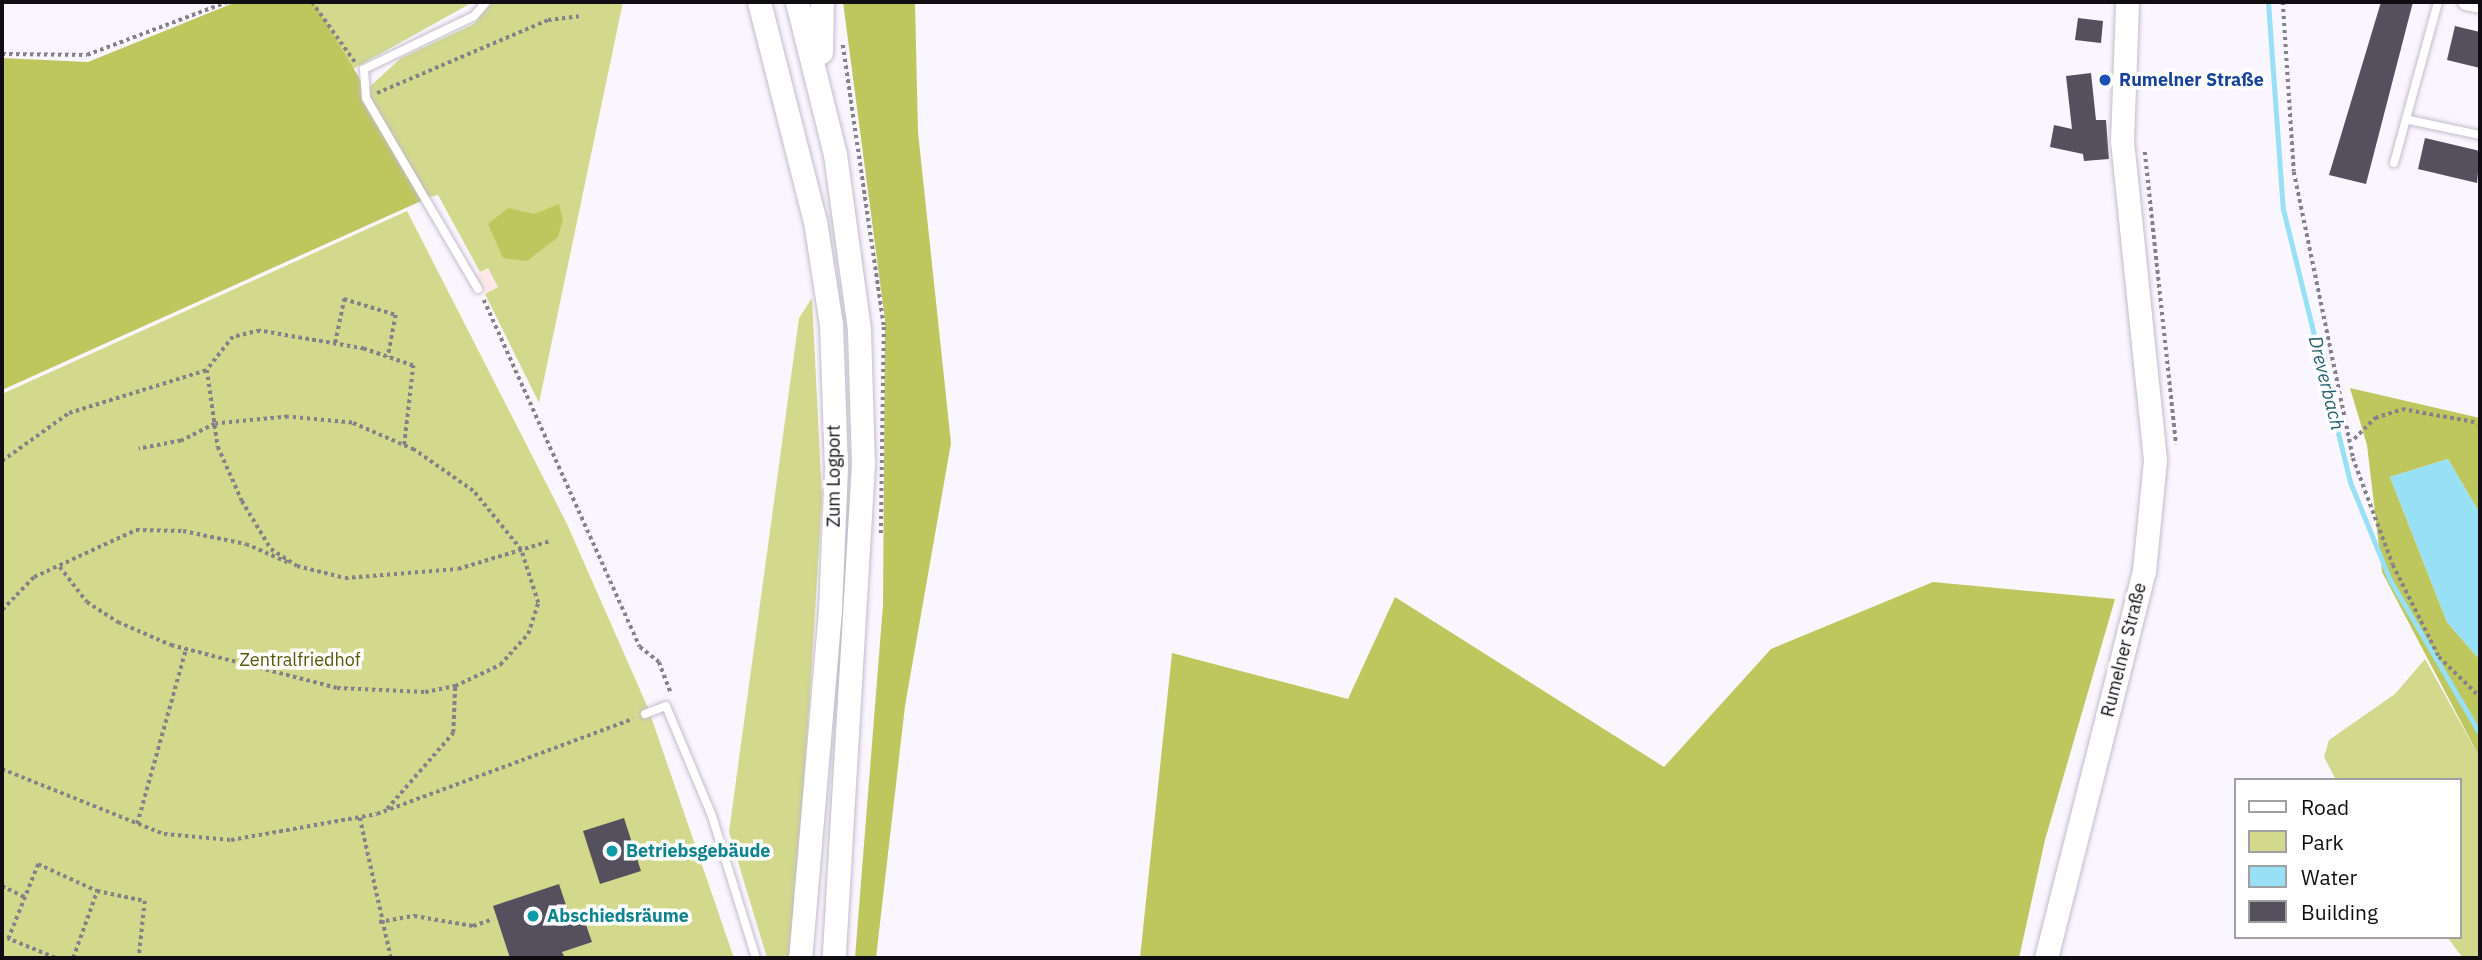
<!DOCTYPE html>
<html>
<head>
<meta charset="utf-8">
<style>
	body { margin:0 }
	#map { position:relative; width:2482px; height:960px; overflow:hidden; background:#faf6ff; font-family:"IBM Plex Sans",sans-serif }
	div>[style] { position:absolute }
	[style*='--x'] { left:calc(var(--x)*1px); top:calc(var(--y)*1px); width:calc(var(--w)*1px); rotate:calc(var(--a)*1deg) }
	.industrial>* { inset:0; background:#fee8ea }
	.green>* { inset:0; background:#d2d98d }
	.forest>* { inset:0; background:#bec65e }
	.water>* { inset:0; background:#98e0f6 }
	.stream>* { height:5px; margin:-2.5px; padding:0 2.5px; transform-origin:2.5px; border-radius:2.5px; background:#98e0f6 }
	.building>* { inset:0; background:#54505d }
	.path>* { height:3.5px; margin-top:-1.75px; transform-origin:0; background:repeating-linear-gradient(90deg,#858188 0 3.5px,transparent 0 7px) }
	.roads { filter:drop-shadow(0 0 2px #c3bcca) drop-shadow(0 0 2px #c3bcca) }
	.lane>* { height:8px; margin:-4px; padding:0 4px; transform-origin:4px; border-radius:4px; background:#fff }
	.street>* { height:16px; margin:-8px; padding:0 8px; transform-origin:8px; border-radius:8px; background:#fff }
	.secondary>* { height:23px; margin:-11.5px; padding:0 11.5px; transform-origin:11.5px; border-radius:11.5px; background:#fff }
	.dots>* { width:19px; height:19px; translate:-50% -50%; box-sizing:border-box; border:4px solid #fff; border-radius:50% }
	span { translate:-50% -50%; white-space:nowrap; text-align:center; line-height:1.15; -webkit-text-stroke:7px #fff; paint-order:stroke }
	.transit-label { font-size:18px; color:#164399; font-weight:700 }
	.left { translate:0 -50%; text-align:left }
	.street-label { font-size:18px; color:#110e13 }
	.park-label { font-size:18px; color:#535806 }
	.culture-label { font-size:18px; color:#0d838f; font-weight:700 }
	.water-label { font-size:19px; color:#27606f; font-style:italic }
	.frame { position:absolute; inset:0; border:4px solid #110e13; pointer-events:none }
	.legend { position:absolute; left:2234px; top:778px; width:228px; height:161px; box-sizing:border-box; background:#fff; border:2px solid #a09fa1; margin:0; padding:9px 12px; list-style:none; font-size:21px; color:#110e13 }
	.legend li { display:flex; align-items:center; gap:14px; height:35px }
	.legend b { width:35px; border:2px solid #a09fa1 }
</style>
</head>
<body>
<div id="map">
	<div class="industrial">
		<i style="clip-path:polygon(488px 268px,498px 287px,485px 294px,475px 275px)"></i>
	</div>
	<div class="green">
		<i style="clip-path:polygon(314px 2px,473px 2px,353px 69px)"></i>
		<i style="clip-path:polygon(492px 2px,623px 2px,539px 403px,485px 294px,498px 287px,488px 268px,480px 272px,438px 195px,430px 197px,366px 90px,401px 58px,474px 24px)"></i>
		<i style="clip-path:polygon(407px 211px,567px 524px,648px 708px,734px 958px,2px 958px,2px 394px)"></i>
		<i style="clip-path:polygon(812px 298px,822px 499px,810px 694px,792px 958px,767px 958px,729px 832px,799px 318px)"></i>
		<i style="clip-path:polygon(2425px 659px,2480px 758px,2480px 958px,2463px 958px,2447px 937px,2459px 937px,2459px 780px,2336px 780px,2324px 757px,2329px 740px,2395px 694px)"></i>
	</div>
	<div class="forest">
		<i style="clip-path:polygon(236px 2px,314px 2px,430px 197px,2px 390px,2px 58px,88px 62px)"></i>
		<i style="clip-path:polygon(843px 2px,915px 2px,918px 132px,951px 443px,905px 706px,876px 958px,855px 958px,883px 605px,885px 320px)"></i>
		<i style="clip-path:polygon(559px 204px,563px 220px,558px 237px,527px 261px,503px 258px,488px 224px,508px 208px,534px 214px)"></i>
		<i style="clip-path:polygon(2350px 388px,2480px 418px,2480px 514px,2448px 459px,2390px 477px,2447px 622px,2480px 660px,2480px 758px,2382px 572px,2367px 445px)"></i>
		<i style="clip-path:polygon(1933px 582px,2115px 599px,2045px 840px,2019px 958px,1140px 958px,1172px 653px,1348px 699px,1395px 597px,1664px 767px,1771px 649px)"></i>
	</div>
	<div class="water">
		<i style="clip-path:polygon(2448px 459px,2480px 514px,2480px 660px,2447px 622px,2390px 477px)"></i>
	</div>
	<div class="stream">
		<i style="--x:2268;--y:2;--w:208;--a:85.9"></i>
		<i style="--x:2283;--y:209;--w:281;--a:76.2"></i>
		<i style="--x:2350;--y:482;--w:106;--a:67.8"></i>
		<i style="--x:2390;--y:580;--w:178;--a:59.7"></i>
	</div>
	<div class="building">
		<i style="clip-path:polygon(2381px 2px,2413px 2px,2366px 184px,2329px 175px)"></i>
		<i style="clip-path:polygon(2078px 18px,2103px 21px,2101px 43px,2075px 40px)"></i>
		<i style="clip-path:polygon(2455px 26px,2480px 32px,2480px 68px,2447px 60px)"></i>
		<i style="clip-path:polygon(2091px 73px,2096px 120px,2106px 120px,2109px 159px,2084px 161px,2083px 154px,2050px 147px,2054px 125px,2072px 129px,2066px 76px)"></i>
		<i style="clip-path:polygon(2425px 138px,2480px 151px,2477px 183px,2418px 169px)"></i>
		<i style="clip-path:polygon(624px 818px,641px 871px,600px 884px,583px 831px)"></i>
		<i style="clip-path:polygon(559px 884px,573px 926px,585px 922px,592px 942px,562px 952px,565px 958px,510px 958px,493px 906px)"></i>
	</div>
	<div class="path">
		<i style="--x:312;--y:2;--w:74;--a:54.4"></i>
		<i style="--x:2283;--y:2;--w:170;--a:86.3"></i>
		<i style="--x:2294;--y:172;--w:292;--a:78.3"></i>
		<i style="--x:2353;--y:458;--w:114;--a:69.5"></i>
		<i style="--x:2393;--y:565;--w:103;--a:63.4"></i>
		<i style="--x:2439;--y:657;--w:57;--a:44.3"></i>
		<i style="--x:843;--y:45;--w:285;--a:81.7"></i>
		<i style="--x:884;--y:327;--w:208;--a:90.8"></i>
		<i style="--x:2;--y:54;--w:85;--a:0.7"></i>
		<i style="--x:87;--y:55;--w:150;--a:-20.7"></i>
		<i style="--x:377;--y:93;--w:186;--a:-23.1"></i>
		<i style="--x:548;--y:20;--w:31;--a:-7"></i>
		<i style="--x:2145;--y:152;--w:294;--a:83.9"></i>
		<i style="--x:484;--y:300;--w:380;--a:65.8"></i>
		<i style="--x:640;--y:647;--w:24;--a:38"></i>
		<i style="--x:659;--y:662;--w:34;--a:69"></i>
		<i style="--x:335;--y:343;--w:45;--a:-78.4"></i>
		<i style="--x:344;--y:299;--w:54;--a:17.1"></i>
		<i style="--x:396;--y:315;--w:43;--a:100.8"></i>
		<i style="--x:2354;--y:439;--w:30;--a:-45"></i>
		<i style="--x:2375;--y:418;--w:28;--a:-18"></i>
		<i style="--x:2402;--y:409;--w:79;--a:10.2"></i>
		<i style="--x:404;--y:445;--w:80;--a:-83.5"></i>
		<i style="--x:413;--y:366;--w:52;--a:-160.9"></i>
		<i style="--x:364;--y:349;--w:106;--a:-170.2"></i>
		<i style="--x:260;--y:331;--w:28;--a:167"></i>
		<i style="--x:233;--y:337;--w:42;--a:128.2"></i>
		<i style="--x:207;--y:370;--w:78;--a:81.9"></i>
		<i style="--x:218;--y:447;--w:59;--a:66"></i>
		<i style="--x:242;--y:501;--w:56;--a:58.9"></i>
		<i style="--x:271;--y:549;--w:31;--a:33"></i>
		<i style="--x:297;--y:566;--w:49;--a:14"></i>
		<i style="--x:345;--y:578;--w:113;--a:-4.6"></i>
		<i style="--x:458;--y:569;--w:96;--a:-16.9"></i>
		<i style="--x:2;--y:461;--w:82;--a:-35.6"></i>
		<i style="--x:69;--y:413;--w:145;--a:-17.3"></i>
		<i style="--x:60;--y:567;--w:44;--a:52.4"></i>
		<i style="--x:87;--y:602;--w:37;--a:33"></i>
		<i style="--x:118;--y:622;--w:58;--a:23.5"></i>
		<i style="--x:171;--y:645;--w:171;--a:14.5"></i>
		<i style="--x:337;--y:688;--w:88;--a:2.6"></i>
		<i style="--x:425;--y:692;--w:31;--a:-11"></i>
		<i style="--x:455;--y:686;--w:50;--a:-25"></i>
		<i style="--x:500;--y:665;--w:42;--a:-47.9"></i>
		<i style="--x:528;--y:634;--w:33;--a:-72"></i>
		<i style="--x:538;--y:603;--w:56;--a:-107.8"></i>
		<i style="--x:521;--y:550;--w:76;--a:-129.1"></i>
		<i style="--x:473;--y:491;--w:72;--a:-145.2"></i>
		<i style="--x:414;--y:450;--w:68;--a:-156.5"></i>
		<i style="--x:352;--y:423;--w:64;--a:-174.6"></i>
		<i style="--x:288;--y:417;--w:73;--a:174.5"></i>
		<i style="--x:215;--y:424;--w:38;--a:153"></i>
		<i style="--x:181;--y:441;--w:43;--a:169.2"></i>
		<i style="--x:2;--y:610;--w:46;--a:-45.9"></i>
		<i style="--x:34;--y:577;--w:112;--a:-24.7"></i>
		<i style="--x:136;--y:530;--w:47;--a:1.2"></i>
		<i style="--x:183;--y:531;--w:64;--a:11.7"></i>
		<i style="--x:246;--y:544;--w:47;--a:23.8"></i>
		<i style="--x:2;--y:769;--w:175;--a:21.9"></i>
		<i style="--x:164;--y:834;--w:67;--a:5.1"></i>
		<i style="--x:231;--y:840;--w:148;--a:-10.1"></i>
		<i style="--x:377;--y:814;--w:273;--a:-20.4"></i>
		<i style="--x:387;--y:809;--w:101;--a:-49"></i>
		<i style="--x:453;--y:733;--w:47;--a:-87.6"></i>
		<i style="--x:360;--y:818;--w:143;--a:77.5"></i>
		<i style="--x:137;--y:824;--w:182;--a:-74.4"></i>
		<i style="--x:2;--y:886;--w:25;--a:26"></i>
		<i style="--x:379;--y:922;--w:36;--a:-10"></i>
		<i style="--x:414;--y:916;--w:60;--a:9.6"></i>
		<i style="--x:473;--y:926;--w:21;--a:-19"></i>
		<i style="--x:55;--y:958;--w:51;--a:-158"></i>
		<i style="--x:8;--y:939;--w:81;--a:-68.2"></i>
		<i style="--x:38;--y:864;--w:65;--a:24.6"></i>
		<i style="--x:97;--y:891;--w:49;--a:11.8"></i>
		<i style="--x:145;--y:901;--w:57;--a:96"></i>
		<i style="--x:73;--y:958;--w:71;--a:-70.3"></i>
	</div>
	<div class="roads">
		<div class="lane">
			<i style="--x:2409;--y:120;--w:73;--a:11.9"></i>
			<i style="--x:2394;--y:163;--w:167;--a:-74.7"></i>
			<i style="--x:478;--y:289;--w:221;--a:-120.4"></i>
			<i style="--x:366;--y:98;--w:29;--a:-94"></i>
			<i style="--x:364;--y:69;--w:122;--a:-25.7"></i>
			<i style="--x:474;--y:16;--w:18;--a:-49"></i>
			<i style="--x:645;--y:714;--w:22;--a:-21"></i>
			<i style="--x:666;--y:706;--w:119;--a:67.3"></i>
			<i style="--x:712;--y:816;--w:149;--a:72.8"></i>
		</div>
		<div class="street">
			<i style="--x:2466;--y:2;--w:14;--a:12"></i>
		</div>
		<div class="secondary">
			<i style="--x:759;--y:2;--w:226;--a:75.7"></i>
			<i style="--x:815;--y:221;--w:104;--a:81.2"></i>
			<i style="--x:831;--y:324;--w:143;--a:88"></i>
			<i style="--x:836;--y:467;--w:143;--a:92.4"></i>
			<i style="--x:830;--y:610;--w:349;--a:94.9"></i>
			<i style="--x:797;--y:2;--w:157;--a:76"></i>
			<i style="--x:835;--y:154;--w:178;--a:82.2"></i>
			<i style="--x:859;--y:330;--w:134;--a:88.3"></i>
			<i style="--x:863;--y:464;--w:495;--a:93.4"></i>
			<i style="--x:821;--y:52;--w:50;--a:-88.9"></i>
			<i style="--x:2046;--y:958;--w:399;--a:-75.8"></i>
			<i style="--x:2144;--y:571;--w:112;--a:-84.3"></i>
			<i style="--x:2155;--y:460;--w:321;--a:-95.9"></i>
			<i style="--x:2122;--y:141;--w:139;--a:-87.9"></i>
		</div>
	</div>
	<div class="dots">
		<i style="left:2105px;top:80px;background:#1a4fb4"></i>
		<i style="left:612px;top:851px;background:#0f9aa8"></i>
		<i style="left:533px;top:916px;background:#0f9aa8"></i>
	</div>
	<div class="transit-label">
		<span class="left" style="left:2119px;top:80px">Rumelner Straße</span>
	</div>
	<div class="street-label">
		<span style="left:834px;top:476px;rotate:-90deg">Zum Logport</span>
		<span style="left:2124px;top:650px;rotate:-76deg">Rumelner Straße</span>
	</div>
	<div class="park-label">
		<span style="left:300px;top:660px">Zentralfriedhof</span>
	</div>
	<div class="culture-label">
		<span class="left" style="left:626px;top:851px">Betriebsgebäude</span>
		<span class="left" style="left:547px;top:916px">Abschiedsräume</span>
	</div>
	<div class="water-label">
		<span style="left:2326px;top:383px;rotate:76deg">Dreverbach</span>
	</div>
	<div class="frame"></div>
	<ul class="legend">
	<li><b style="height:9px;background:#fff"></b>Road</li>
	<li><b style="height:19px;background:#d2d98d"></b>Park</li>
	<li><b style="height:19px;background:#98e0f6"></b>Water</li>
	<li><b style="height:19px;background:#54505d"></b>Building</li>
	</ul>
</div>
</body>
</html>
